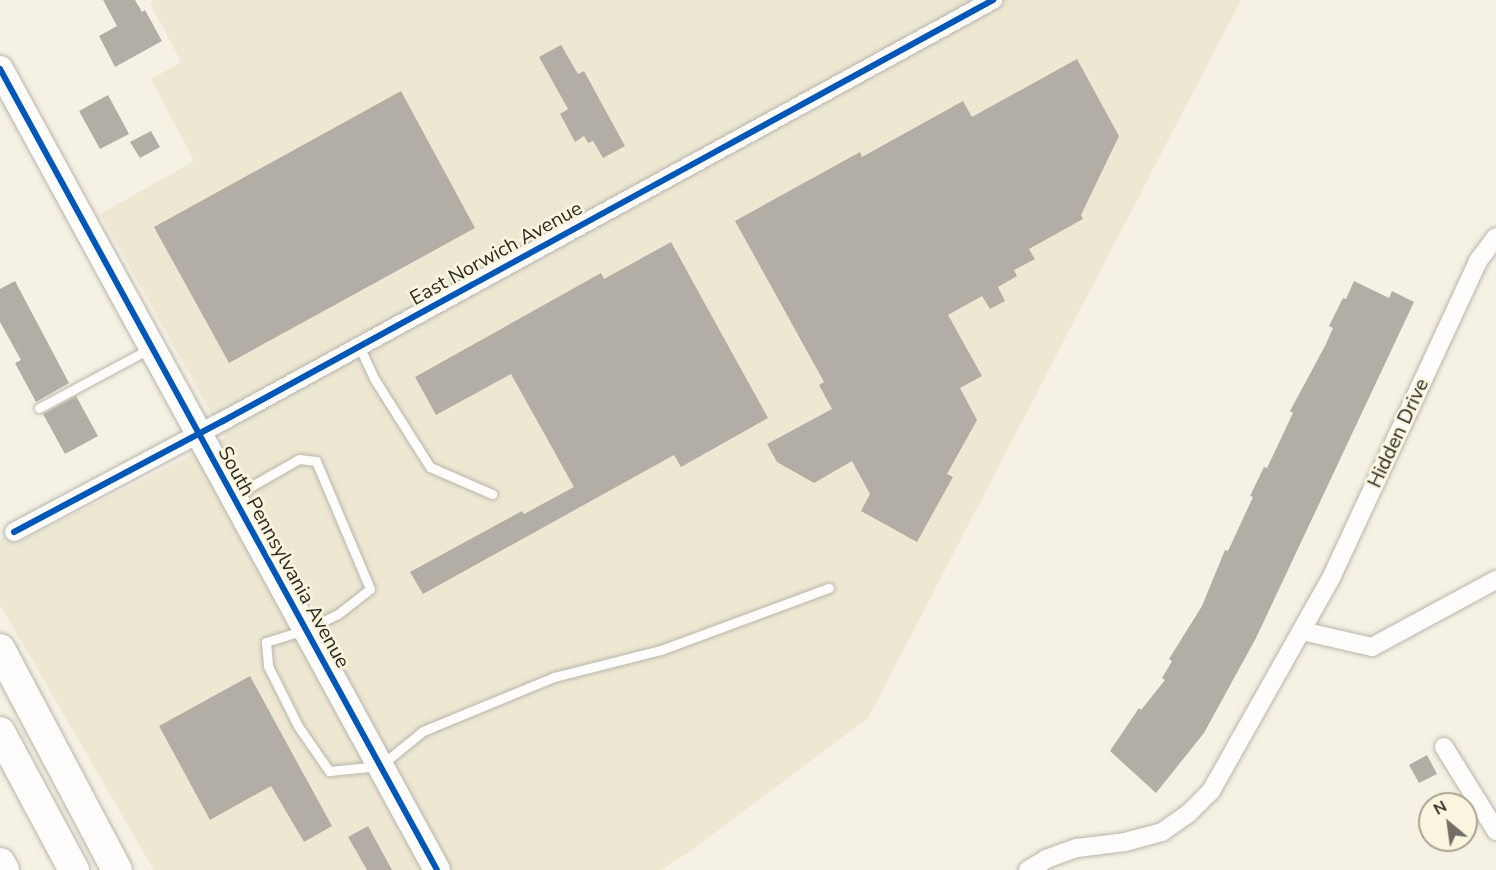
<!DOCTYPE html>
<html>
<head>
<meta charset="utf-8">
<style>
	body { margin:0 }
	#map { position:relative; width:1496px; height:870px; overflow:hidden; background:#f5f2e5; font-family:"Nunito Sans",sans-serif }
	div>[style] { position:absolute }
	[style*='--x'] { left:calc(var(--x)*1px); top:calc(var(--y)*1px); width:calc(var(--w)*1px); rotate:calc(var(--a)*1deg) }
	.built>* { inset:0; background:#eee8d3 }
	.building>* { inset:0; background:#b2aea5 }
	.roads { filter:drop-shadow(0 0 2px #b8b6ac) drop-shadow(0 0 2px #b8b6ac) }
	.lane>* { height:9px; margin:-4.5px; padding:0 4.5px; transform-origin:4.5px; border-radius:4.5px; background:#fefdfb }
	.street>* { height:18px; margin:-9px; padding:0 9px; transform-origin:9px; border-radius:9px; background:#fefdfb }
	.secondary>* { height:26px; margin:-13px; padding:0 13px; transform-origin:13px; border-radius:13px; background:#fefdfb }
	.primary>* { height:30px; margin:-15px; padding:0 15px; transform-origin:15px; border-radius:15px; background:#fefdfb }
	.cycleway>* { height:6px; margin:-3px; padding:0 3px; transform-origin:3px; border-radius:3px; background:#0057b8 }
	span { translate:-50% -50%; white-space:nowrap; text-align:center; line-height:1.15; -webkit-text-stroke:5px #fbf5df; paint-order:stroke }
	.street-label { font-size:20px; color:#2c2a22 }
	.north { position:absolute; left:1418px; top:792px; width:60px; height:60px; box-sizing:border-box; background:#fbf5df; border:2px solid #a8a493; border-radius:50%; rotate:331deg; font-size:16px; font-weight:700; line-height:24px; text-align:center; color:#2c2a22 }
	.north::after { content:''; display:block; margin:auto; width:21px; height:27px; background:#727066; clip-path:polygon(50% 0,100% 100%,50% 72%,0 100%) }
</style>
</head>
<body>
<div id="map">
	<div class="built">
		<i style="clip-path:polygon(155px 0,1241px 0,868px 718px,691px 851px,660px 870px,154px 870px,0 605px,0 540px,10px 534px,15px 544px,225px 438px,100px 214px,194px 161px,151px 79px,181px 62px,150px 3px)"></i>
	</div>
	<div class="building">
		<i style="clip-path:polygon(103px 0,135px 0,142px 12px,145px 10px,162px 41px,115px 67px,99px 36px,117px 26px)"></i>
		<i style="clip-path:polygon(561px 45px,578px 74px,584px 71px,625px 146px,603px 158px,593px 141px,588px 143px,584px 136px,575px 142px,560px 114px,568px 109px,539px 57px)"></i>
		<i style="clip-path:polygon(1077px 59px,1119px 136px,1081px 215px,1083px 219px,1029px 249px,1035px 259px,1014px 270px,1017px 276px,998px 287px,1005px 301px,990px 309px,982px 296px,948px 315px,982px 376px,960px 388px,977px 420px,947px 474px,953px 477px,917px 542px,861px 511px,870px 494px,852px 461px,814px 483px,777px 462px,767px 444px,832px 409px,819px 385px,824px 382px,735px 221px,860px 152px,862px 157px,963px 101px,972px 117px)"></i>
		<i style="clip-path:polygon(401px 91px,475px 228px,229px 363px,154px 227px)"></i>
		<i style="clip-path:polygon(108px 95px,129px 134px,100px 149px,79px 111px)"></i>
		<i style="clip-path:polygon(151px 131px,160px 147px,140px 158px,130px 142px)"></i>
		<i style="clip-path:polygon(671px 242px,768px 418px,681px 467px,674px 455px,423px 594px,410px 572px,522px 511px,524px 514px,574px 487px,511px 374px,436px 415px,415px 377px,601px 273px,604px 279px)"></i>
		<i style="clip-path:polygon(15px 281px,69px 383px,36px 402px,15px 363px,21px 360px,0 322px,0 289px)"></i>
		<i style="clip-path:polygon(1354px 281px,1389px 298px,1392px 291px,1414px 302px,1256px 638px,1204px 733px,1156px 793px,1110px 751px,1139px 708px,1141px 710px,1165px 680px,1162px 678px,1172px 661px,1169px 659px,1202px 606px,1225px 550px,1228px 551px,1253px 497px,1250px 496px,1264px 467px,1267px 468px,1293px 413px,1290px 411px,1325px 346px,1333px 328px,1329px 326px,1343px 298px,1346px 299px)"></i>
		<i style="clip-path:polygon(76px 396px,98px 436px,65px 454px,43px 414px)"></i>
		<i style="clip-path:polygon(250px 676px,332px 826px,304px 842px,271px 786px,210px 820px,159px 726px)"></i>
		<i style="clip-path:polygon(1427px 755px,1437px 774px,1419px 783px,1409px 765px)"></i>
		<i style="clip-path:polygon(368px 826px,392px 870px,367px 870px,348px 837px)"></i>
	</div>
	<div class="roads">
		<div class="lane">
			<i style="--x:359;--y:346;--w:38;--a:65"></i>
			<i style="--x:375;--y:380;--w:103;--a:57.7"></i>
			<i style="--x:430;--y:467;--w:68;--a:23.5"></i>
			<i style="--x:39;--y:408;--w:127;--a:-28.2"></i>
			<i style="--x:234;--y:496;--w:75;--a:-29.6"></i>
			<i style="--x:299;--y:459;--w:17;--a:7"></i>
			<i style="--x:316;--y:461;--w:139;--a:67.1"></i>
			<i style="--x:370;--y:589;--w:41;--a:142"></i>
			<i style="--x:338;--y:614;--w:37;--a:154"></i>
			<i style="--x:305;--y:630;--w:41;--a:162.9"></i>
			<i style="--x:266;--y:642;--w:24;--a:85"></i>
			<i style="--x:268;--y:666;--w:67;--a:63.4"></i>
			<i style="--x:298;--y:726;--w:55;--a:55.4"></i>
			<i style="--x:329;--y:771;--w:51;--a:-5.6"></i>
			<i style="--x:380;--y:766;--w:55;--a:-39.1"></i>
			<i style="--x:423;--y:731;--w:142;--a:-22.4"></i>
			<i style="--x:554;--y:677;--w:110;--a:-14.2"></i>
			<i style="--x:661;--y:650;--w:179;--a:-20.3"></i>
		</div>
		<div class="street">
			<i style="--x:14;--y:532;--w:237;--a:-28"></i>
			<i style="--x:223;--y:421;--w:878;--a:-28.67"></i>
			<i style="--x:1302;--y:631;--w:72;--a:12.9"></i>
			<i style="--x:1372;--y:647;--w:141;--a:-28.4"></i>
			<i style="--x:1444;--y:747;--w:99;--a:58.2"></i>
			<i style="--x:1028;--y:870;--w:21;--a:-31"></i>
			<i style="--x:1046;--y:859;--w:33;--a:-20"></i>
			<i style="--x:1077;--y:848;--w:48;--a:-7.1"></i>
			<i style="--x:1125;--y:842;--w:38;--a:-15"></i>
			<i style="--x:1162;--y:832;--w:32;--a:-35"></i>
			<i style="--x:1188;--y:814;--w:33;--a:-45"></i>
			<i style="--x:1211;--y:791;--w:247;--a:-60.6"></i>
			<i style="--x:1332;--y:576;--w:347;--a:-65.1"></i>
			<i style="--x:1478;--y:261;--w:30;--a:-53"></i>
		</div>
		<div class="secondary">
			<i style="--x:0;--y:69;--w:912;--a:61.38"></i>
		</div>
		<div class="primary">
			<i style="--x:0;--y:649;--w:250;--a:62.1"></i>
			<i style="--x:0;--y:732;--w:157;--a:61.8"></i>
			<i style="--x:0;--y:863;--w:8;--a:60"></i>
		</div>
	</div>
	<div class="cycleway">
		<i style="--x:0;--y:69;--w:912;--a:61.38"></i>
		<i style="--x:14;--y:532;--w:237;--a:-28"></i>
		<i style="--x:223;--y:421;--w:878;--a:-28.67"></i>
	</div>
	<div class="street-label">
		<span style="left:496px;top:253px;rotate:-29deg">East Norwich Avenue</span>
		<span style="left:1398px;top:433px;rotate:-65deg">Hidden Drive</span>
		<span style="left:284px;top:557px;rotate:61deg">South Pennsylvania Avenue</span>
	</div>
	<div class="north">N</div>
</div>
</body>
</html>
